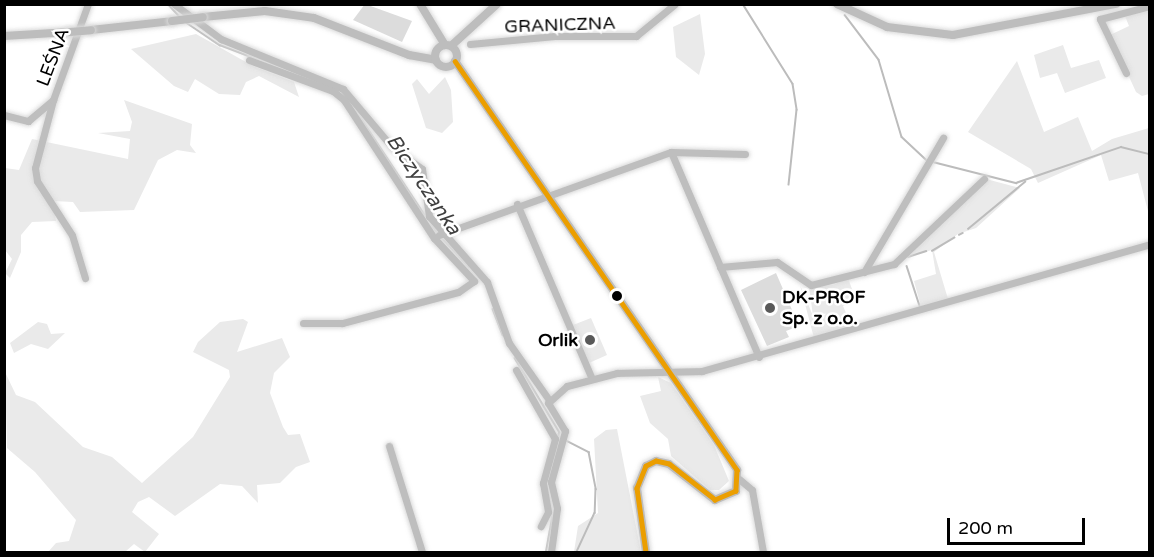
<!DOCTYPE html>
<html>
<head>
<meta charset="utf-8">
<style>
	body { margin:0 }
	#map { position:relative; width:1154px; height:557px; overflow:hidden; background:#fff; font-family:"Varela Round",sans-serif }
	div>[style] { position:absolute }
	[style*='--x'] { left:calc(var(--x)*1px); top:calc(var(--y)*1px); width:calc(var(--w)*1px); rotate:calc(var(--a)*1deg) }
	.green>* { inset:0; background:#eaeaea }
	.stream>* { height:1.5px; margin:-0.75px; padding:0 0.75px; transform-origin:0.75px; border-radius:0.75px; background:#bcbcbc }
	.building>* { inset:0; background:#dcdcdc }
	.roads { filter:drop-shadow(0 0 2px #dbdbdb) drop-shadow(0 0 2px #dbdbdb) }
	.minor>* { height:7px; margin:-3.5px; padding:0 3.5px; transform-origin:3.5px; border-radius:3.5px; background:#bebebe }
	.major>* { height:8px; margin:-4px; padding:0 4px; transform-origin:4px; border-radius:4px; background:#bdbdbd }
	.major>.ring { margin:-4px; padding:0; box-sizing:content-box; background:none; border:8px solid #bdbdbd; border-radius:50% }
	.bridges { filter:drop-shadow(0 0 2px #dbdbdb) drop-shadow(0 0 2px #dbdbdb) }
	.major-bridge>* { height:8px; margin:-4px; padding:0 4px; transform-origin:4px; border-radius:4px; background:#bdbdbd }
	.bus-1>* { height:4.5px; margin:-2.25px; padding:0 2.25px; transform-origin:2.25px; border-radius:2.25px; background:#eb9e00 }
	.dots>* { width:16px; height:16px; translate:-50% -50%; box-sizing:border-box; border:3px solid #fff; border-radius:50% }
	span { translate:-50% -50%; white-space:nowrap; text-align:center; line-height:1.15; -webkit-text-stroke:5px #fff; paint-order:stroke }
	.street-label { font-size:18px; color:#000 }
	.poi-label { font-size:18px; color:#000; font-weight:700 }
	.left { translate:0 -50%; text-align:left }
	.right { translate:-100% -50%; text-align:right }
	.water-label { font-size:20px; color:#404040; font-style:italic }
	.frame { position:absolute; inset:0; border:6px solid #000; pointer-events:none }
	.scale { position:absolute; left:947px; top:518px; width:138px; height:27px; box-sizing:border-box; border:3px solid #000; border-top:0; padding-left:8px; font-size:18px; line-height:21px; white-space:nowrap; color:#000; -webkit-text-stroke:4px #fff; paint-order:stroke }
</style>
</head>
<body>
<div id="map">
	<div class="green">
		<i style="clip-path:polygon(1149px 8px,1149px 94px,1142px 96px,1136px 92px,1110px 35px,1129px 26px,1125px 16px)"></i>
		<i style="clip-path:polygon(700px 14px,705px 54px,699px 75px,676px 57px,673px 27px)"></i>
		<i style="clip-path:polygon(196px 34px,253px 66px,294px 82px,299px 97px,259px 76px,246px 82px,240px 95px,219px 94px,195px 79px,188px 92px,174px 86px,131px 49px)"></i>
		<i style="clip-path:polygon(1063px 45px,1071px 68px,1099px 60px,1106px 78px,1065px 93px,1057px 73px,1040px 78px,1034px 55px)"></i>
		<i style="clip-path:polygon(1017px 61px,1044px 132px,1078px 117px,1092px 151px,1112px 139px,1149px 128px,1149px 215px,1138px 173px,1109px 181px,1101px 155px,1038px 183px,1031px 169px,968px 132px)"></i>
		<i style="clip-path:polygon(445px 77px,451px 90px,453px 122px,442px 133px,426px 128px,412px 84px,417px 79px,429px 94px)"></i>
		<i style="clip-path:polygon(124px 100px,192px 124px,190px 145px,196px 153px,177px 150px,158px 160px,134px 210px,80px 212px,73px 202px,53px 201px,56px 221px,32px 222px,21px 235px,21px 252px,10px 278px,5px 273px,12px 259px,5px 250px,5px 168px,19px 170px,32px 139px,128px 159px,130px 139px,98px 133px,130px 131px,132px 122px)"></i>
		<i style="clip-path:polygon(986px 179px,1020px 188px,976px 228px,958px 234px,934px 252px,948px 299px,921px 307px,914px 281px,936px 274px,932px 250px,904px 258px)"></i>
		<i style="clip-path:polygon(848px 278px,856px 300px,843px 306px,853px 329px,814px 338px,800px 285px,813px 316px,809px 286px,833px 285px)"></i>
		<i style="clip-path:polygon(591px 318px,607px 355px,589px 363px,573px 325px)"></i>
		<i style="clip-path:polygon(243px 319px,248px 322px,237px 352px,282px 338px,290px 357px,274px 373px,270px 393px,283px 427px,288px 435px,300px 434px,310px 462px,296px 467px,280px 483px,257px 485px,258px 503px,242px 486px,220px 484px,175px 516px,149px 497px,138px 502px,132px 512px,159px 534px,145px 552px,134px 544px,125px 552px,48px 552px,56px 543px,69px 541px,76px 520px,35px 472px,7px 448px,5px 372px,16px 395px,35px 402px,83px 447px,112px 457px,142px 483px,193px 437px,230px 377px,229px 370px,193px 352px,198px 342px,220px 322px)"></i>
		<i style="clip-path:polygon(38px 322px,47px 324px,51px 334px,65px 333px,48px 349px,31px 344px,14px 353px,10px 343px)"></i>
		<i style="clip-path:polygon(658px 377px,671px 383px,714px 445px,729px 481px,719px 490px,710px 490px,671px 456px,668px 439px,650px 423px,640px 396px,661px 391px)"></i>
		<i style="clip-path:polygon(617px 429px,641px 552px,574px 552px,578px 526px,598px 513px,594px 439px,606px 430px)"></i>
	</div>
	<div class="stream">
		<i style="--x:168;--y:4;--w:16;--a:47"></i>
		<i style="--x:743;--y:4;--w:94;--a:58"></i>
		<i style="--x:793;--y:84;--w:26;--a:81"></i>
		<i style="--x:797;--y:110;--w:75;--a:96.1"></i>
		<i style="--x:845;--y:15;--w:56;--a:52.9"></i>
		<i style="--x:879;--y:60;--w:80;--a:73.4"></i>
		<i style="--x:902;--y:137;--w:35;--a:43"></i>
		<i style="--x:187;--y:23;--w:40;--a:34"></i>
		<i style="--x:220;--y:45;--w:40;--a:21"></i>
		<i style="--x:355;--y:109;--w:127;--a:56.6"></i>
		<i style="--x:933;--y:162;--w:86;--a:14.2"></i>
		<i style="--x:1016;--y:183;--w:111;--a:-18.9"></i>
		<i style="--x:1121;--y:147;--w:30;--a:14"></i>
		<i style="--x:431;--y:224;--w:10;--a:53"></i>
		<i style="--x:968;--y:229;--w:74;--a:-39.5"></i>
		<i style="--x:959;--y:235;--w:4;--a:-27"></i>
		<i style="--x:442;--y:238;--w:40;--a:47"></i>
		<i style="--x:932;--y:251;--w:26;--a:-31"></i>
		<i style="--x:908;--y:257;--w:19;--a:-18"></i>
		<i style="--x:907;--y:266;--w:42;--a:72"></i>
		<i style="--x:493;--y:309;--w:28;--a:69"></i>
		<i style="--x:515;--y:358;--w:87;--a:59"></i>
		<i style="--x:565;--y:440;--w:27;--a:27"></i>
		<i style="--x:589;--y:452;--w:38;--a:79"></i>
		<i style="--x:596;--y:489;--w:24;--a:92"></i>
		<i style="--x:595;--y:513;--w:43;--a:114.8"></i>
		<i style="--x:555;--y:455;--w:22;--a:-80"></i>
		<i style="--x:548;--y:481;--w:13;--a:-77"></i>
		<i style="--x:546;--y:552;--w:34;--a:-80"></i>
		<i style="--x:552;--y:519;--w:33;--a:-97"></i>
	</div>
	<div class="building">
		<i style="clip-path:polygon(365px 4px,412px 21px,402px 42px,353px 20px)"></i>
		<i style="clip-path:polygon(776px 273px,799px 326px,786px 331px,789px 337px,767px 346px,741px 290px)"></i>
	</div>
	<div class="roads">
		<div class="minor">
			<i style="--x:174;--y:4;--w:59;--a:36.7"></i>
			<i style="--x:221;--y:39;--w:132;--a:22.3"></i>
			<i style="--x:343;--y:89;--w:76;--a:49.8"></i>
			<i style="--x:392;--y:147;--w:37;--a:36"></i>
			<i style="--x:422;--y:169;--w:48;--a:81.5"></i>
			<i style="--x:429;--y:216;--w:88;--a:48.7"></i>
			<i style="--x:487;--y:282;--w:65;--a:70.2"></i>
			<i style="--x:509;--y:343;--w:70;--a:54.9"></i>
			<i style="--x:470;--y:44;--w:85;--a:-5.4"></i>
			<i style="--x:555;--y:36;--w:81;--a:0"></i>
			<i style="--x:636;--y:36;--w:50;--a:-39.4"></i>
			<i style="--x:249;--y:60;--w:90;--a:20.3"></i>
			<i style="--x:333;--y:91;--w:14;--a:39"></i>
			<i style="--x:344;--y:100;--w:165;--a:56.9"></i>
			<i style="--x:434;--y:238;--w:59;--a:47.1"></i>
			<i style="--x:474;--y:281;--w:19;--a:145"></i>
			<i style="--x:458;--y:292;--w:120;--a:165"></i>
			<i style="--x:342;--y:323;--w:39;--a:180"></i>
			<i style="--x:1126;--y:73;--w:60;--a:-115.7"></i>
			<i style="--x:1100;--y:19;--w:52;--a:-14.6"></i>
			<i style="--x:53;--y:100;--w:70;--a:104.8"></i>
			<i style="--x:35;--y:168;--w:13;--a:81"></i>
			<i style="--x:37;--y:181;--w:64;--a:57.1"></i>
			<i style="--x:72;--y:235;--w:45;--a:73.2"></i>
			<i style="--x:4;--y:115;--w:25;--a:14"></i>
			<i style="--x:28;--y:121;--w:33;--a:-40"></i>
			<i style="--x:53;--y:100;--w:102;--a:-70"></i>
			<i style="--x:671;--y:152;--w:223;--a:66.8"></i>
			<i style="--x:517;--y:204;--w:190;--a:66.8"></i>
			<i style="--x:439;--y:235;--w:246;--a:-19.7"></i>
			<i style="--x:671;--y:152;--w:74;--a:1.5"></i>
			<i style="--x:720;--y:267;--w:57;--a:-5"></i>
			<i style="--x:777;--y:262;--w:41;--a:34.1"></i>
			<i style="--x:811;--y:285;--w:86;--a:-14.2"></i>
			<i style="--x:894;--y:264;--w:124;--a:-43.4"></i>
			<i style="--x:864;--y:272;--w:156;--a:-59.5"></i>
			<i style="--x:516;--y:370;--w:79;--a:60.5"></i>
			<i style="--x:555;--y:439;--w:46;--a:105.3"></i>
			<i style="--x:543;--y:483;--w:29;--a:80"></i>
			<i style="--x:548;--y:512;--w:16;--a:117"></i>
			<i style="--x:389;--y:446;--w:111;--a:72.7"></i>
			<i style="--x:739;--y:479;--w:17;--a:40"></i>
			<i style="--x:752;--y:490;--w:63;--a:79.9"></i>
			<i style="--x:551;--y:552;--w:44;--a:-82.2"></i>
			<i style="--x:557;--y:508;--w:27;--a:-103"></i>
			<i style="--x:551;--y:482;--w:53;--a:-74.6"></i>
			<i style="--x:565;--y:431;--w:33;--a:-121"></i>
			<i style="--x:548;--y:403;--w:25;--a:-42"></i>
			<i style="--x:567;--y:386;--w:52;--a:-14.6"></i>
			<i style="--x:617;--y:373;--w:85;--a:-1.3"></i>
			<i style="--x:702;--y:371;--w:466;--a:-15.8"></i>
		</div>
		<div class="major">
			<i style="--x:420;--y:4;--w:48;--a:58.6"></i>
			<i style="--x:837;--y:4;--w:55;--a:24.7"></i>
			<i style="--x:887;--y:27;--w:66;--a:6.9"></i>
			<i style="--x:953;--y:35;--w:166;--a:-10.8"></i>
			<i style="--x:203;--y:17;--w:62;--a:-5.5"></i>
			<i style="--x:265;--y:11;--w:49;--a:8.1"></i>
			<i style="--x:314;--y:18;--w:102;--a:21.3"></i>
			<i style="--x:409;--y:55;--w:27;--a:10"></i>
			<i style="--x:91;--y:30;--w:81;--a:-6.3"></i>
			<i style="--x:4;--y:36;--w:66;--a:-3.5"></i>
			<i class="ring" style="left:435px;top:45px;width:14px;height:14px"></i>
			<i style="--x:451;--y:46;--w:62;--a:-42.4"></i>
			<i style="--x:455;--y:61;--w:497;--a:55.4"></i>
			<i style="--x:737;--y:470;--w:21;--a:93"></i>
			<i style="--x:736;--y:491;--w:23;--a:157"></i>
			<i style="--x:715;--y:500;--w:58;--a:-142"></i>
			<i style="--x:669;--y:464;--w:13;--a:-167"></i>
			<i style="--x:656;--y:461;--w:11;--a:153"></i>
			<i style="--x:646;--y:466;--w:24;--a:112"></i>
			<i style="--x:637;--y:488;--w:65;--a:82"></i>
		</div>
	</div>
	<div class="bridges">
		<div class="major-bridge">
			<i style="--x:172;--y:21;--w:31;--a:-7"></i>
			<i style="--x:70;--y:32;--w:21;--a:-5"></i>
		</div>
	</div>
	<div class="bus-1">
		<i style="--x:455;--y:61;--w:497;--a:55.4"></i>
		<i style="--x:737;--y:470;--w:21;--a:93"></i>
		<i style="--x:736;--y:491;--w:23;--a:157"></i>
		<i style="--x:715;--y:500;--w:58;--a:-142"></i>
		<i style="--x:669;--y:464;--w:13;--a:-167"></i>
		<i style="--x:656;--y:461;--w:11;--a:153"></i>
		<i style="--x:646;--y:466;--w:24;--a:112"></i>
		<i style="--x:637;--y:488;--w:65;--a:82"></i>
	</div>
	<div class="dots">
		<i style="left:617px;top:296px;background:#000"></i>
		<i style="left:770px;top:308px;background:#595959"></i>
		<i style="left:590px;top:340px;background:#595959"></i>
	</div>
	<div class="street-label">
		<span style="left:560px;top:25px;rotate:-2deg">GRANICZNA</span>
		<span style="left:53px;top:57px;rotate:-69deg">LEŚNA</span>
	</div>
	<div class="poi-label">
		<span class="left" style="left:782px;top:308px">DK-PROF<br>Sp. z o.o.</span>
		<span class="right" style="left:578px;top:340px">Orlik</span>
	</div>
	<div class="water-label">
		<span style="left:423px;top:185px;rotate:56deg">Biczyczanka</span>
	</div>
	<div class="frame"></div>
	<div class="scale">200 m</div>
</div>
</body>
</html>
